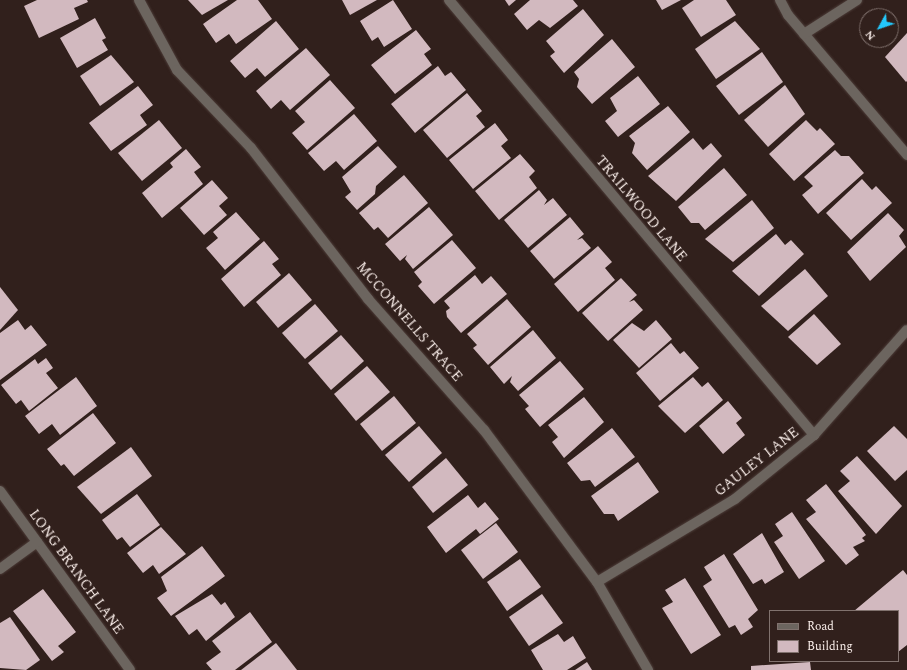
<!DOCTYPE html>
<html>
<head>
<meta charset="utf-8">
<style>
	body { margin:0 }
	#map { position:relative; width:907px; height:670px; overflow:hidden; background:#31201c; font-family:Spectral,serif }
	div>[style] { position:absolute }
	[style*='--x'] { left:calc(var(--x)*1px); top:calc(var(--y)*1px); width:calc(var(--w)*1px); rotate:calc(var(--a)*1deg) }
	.building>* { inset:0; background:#d2b9bf }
	.roads { filter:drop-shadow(0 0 1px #4d3d39) drop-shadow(0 0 1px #4d3d39) }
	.minor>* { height:10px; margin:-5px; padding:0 5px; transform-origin:5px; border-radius:5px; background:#6c655f }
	span { translate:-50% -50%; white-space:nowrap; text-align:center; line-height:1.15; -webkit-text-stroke:4px #31201c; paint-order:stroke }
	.street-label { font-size:14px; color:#f9ede9 }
	.legend { position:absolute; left:769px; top:610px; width:130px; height:52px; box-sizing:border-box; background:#31201c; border:1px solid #81726e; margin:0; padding:5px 7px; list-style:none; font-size:12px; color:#f9ede9 }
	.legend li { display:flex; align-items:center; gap:8px; height:20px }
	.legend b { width:20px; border:1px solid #81726e }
	.north { position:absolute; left:859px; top:8px; width:40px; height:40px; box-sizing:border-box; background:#31201c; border:1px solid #81726e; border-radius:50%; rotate:230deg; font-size:11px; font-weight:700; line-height:16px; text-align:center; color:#f9ede9 }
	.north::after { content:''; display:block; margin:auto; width:14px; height:18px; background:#24c9fe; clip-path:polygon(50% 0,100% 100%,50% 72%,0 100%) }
</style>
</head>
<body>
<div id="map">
	<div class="building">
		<i style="clip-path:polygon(37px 0,87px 0,88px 2px,74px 8px,79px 19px,39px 38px,24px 6px)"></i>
		<i style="clip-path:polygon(188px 0,228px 0,202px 15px)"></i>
		<i style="clip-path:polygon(237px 0,258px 0,272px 19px,236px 44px,229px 34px,216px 43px,203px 24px)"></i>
		<i style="clip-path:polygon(342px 0,377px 0,350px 15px)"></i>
		<i style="clip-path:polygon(393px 0,412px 29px,384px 47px,378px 37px,372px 41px,360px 21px)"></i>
		<i style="clip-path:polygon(505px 0,516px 0,509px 6px)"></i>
		<i style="clip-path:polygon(530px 0,573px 0,578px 6px,550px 28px,539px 20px,527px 30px,514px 14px)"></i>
		<i style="clip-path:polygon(656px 0,681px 0,662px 10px)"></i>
		<i style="clip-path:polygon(694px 0,726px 0,736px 15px,701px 37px,682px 8px)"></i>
		<i style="clip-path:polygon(583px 9px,604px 35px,564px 73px,550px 56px,555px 52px,546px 41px)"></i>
		<i style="clip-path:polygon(95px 18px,106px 38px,102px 40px,108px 50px,77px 68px,60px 38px)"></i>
		<i style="clip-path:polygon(276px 21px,299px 49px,265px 77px,257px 68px,245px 78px,230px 61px)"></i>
		<i style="clip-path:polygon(735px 21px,760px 49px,716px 79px,695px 49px)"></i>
		<i style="clip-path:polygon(416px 30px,431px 49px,424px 54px,432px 65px,395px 94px,371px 65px)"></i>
		<i style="clip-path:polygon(907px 33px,907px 81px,906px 82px,885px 57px)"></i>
		<i style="clip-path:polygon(612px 39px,635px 67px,592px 104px,577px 87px,579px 79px,574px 72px)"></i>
		<i style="clip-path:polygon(306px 48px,330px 75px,290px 110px,281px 100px,271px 109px,256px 91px)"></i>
		<i style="clip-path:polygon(762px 52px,783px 82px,739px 115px,716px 86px)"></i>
		<i style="clip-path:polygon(111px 55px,134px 82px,100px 106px,80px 76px)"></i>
		<i style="clip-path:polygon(438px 66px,445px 76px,451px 72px,466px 90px,415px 133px,391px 104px)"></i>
		<i style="clip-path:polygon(638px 76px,660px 104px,618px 137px,605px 121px,617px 111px,610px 98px)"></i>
		<i style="clip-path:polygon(330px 80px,355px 108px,307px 150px,292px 133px,305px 122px,295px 111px)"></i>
		<i style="clip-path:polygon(785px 85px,805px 114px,768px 147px,744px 120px)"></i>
		<i style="clip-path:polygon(138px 86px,153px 105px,140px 115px,147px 125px,111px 151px,89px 123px)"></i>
		<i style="clip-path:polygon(467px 93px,482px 111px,476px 116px,485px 127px,447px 158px,423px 130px)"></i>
		<i style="clip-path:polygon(668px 106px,690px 132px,647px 170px,632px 153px,635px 143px,629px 136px)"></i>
		<i style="clip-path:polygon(354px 114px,377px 141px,344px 170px,336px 161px,324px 171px,308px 153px)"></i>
		<i style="clip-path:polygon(159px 120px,182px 148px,142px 181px,118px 153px)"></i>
		<i style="clip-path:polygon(806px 120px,817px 131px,820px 128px,835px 144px,794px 181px,769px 154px)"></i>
		<i style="clip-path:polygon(495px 123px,508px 140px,501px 146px,511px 158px,473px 189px,449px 160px)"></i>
		<i style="clip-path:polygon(693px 138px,703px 150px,711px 143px,722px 156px,676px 201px,648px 176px)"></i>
		<i style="clip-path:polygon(378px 146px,397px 167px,376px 186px,375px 194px,357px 210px,345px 197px,351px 192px,342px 177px)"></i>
		<i style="clip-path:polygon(186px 149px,201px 167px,194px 172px,203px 184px,162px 218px,142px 193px,173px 167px,170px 163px)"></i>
		<i style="clip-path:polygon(835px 150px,841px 156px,849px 156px,864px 173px,818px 214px,802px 195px,813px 186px,804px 177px)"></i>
		<i style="clip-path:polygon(520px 154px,535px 171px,529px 177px,537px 188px,499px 220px,475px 191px)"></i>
		<i style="clip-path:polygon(724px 168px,747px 195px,705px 230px,699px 223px,691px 223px,678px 207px)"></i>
		<i style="clip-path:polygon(404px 175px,428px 203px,388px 238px,378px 227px,374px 230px,359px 213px)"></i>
		<i style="clip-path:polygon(862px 179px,872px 190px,876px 186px,892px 203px,851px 240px,826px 213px)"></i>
		<i style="clip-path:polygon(212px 180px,228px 198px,219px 206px,227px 215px,204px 235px,180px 208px)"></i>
		<i style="clip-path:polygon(539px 190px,547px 200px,544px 205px,553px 198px,567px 215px,528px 248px,504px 220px)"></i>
		<i style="clip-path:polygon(752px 200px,774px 228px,733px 262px,705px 239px)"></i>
		<i style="clip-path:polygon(429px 207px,453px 235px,413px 269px,405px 259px,407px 255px,400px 261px,385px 244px)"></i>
		<i style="clip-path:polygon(236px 212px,260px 239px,225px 270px,206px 248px,218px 238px,213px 232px)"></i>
		<i style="clip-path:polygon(888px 213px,904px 230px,899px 236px,906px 247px,870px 281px,847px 252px)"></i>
		<i style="clip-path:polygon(570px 217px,584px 234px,577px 240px,582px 238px,591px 248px,554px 279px,530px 251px)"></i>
		<i style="clip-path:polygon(776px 234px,785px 245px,791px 240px,804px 254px,759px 296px,732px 271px)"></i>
		<i style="clip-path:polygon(452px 240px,476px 268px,434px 304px,418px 286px,422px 282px,414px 272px)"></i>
		<i style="clip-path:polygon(264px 241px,279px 259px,272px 264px,281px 275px,244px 307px,221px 279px)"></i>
		<i style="clip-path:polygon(598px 246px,612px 262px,605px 268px,615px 280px,578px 312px,554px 284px)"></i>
		<i style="clip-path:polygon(805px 269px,828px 296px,788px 331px,761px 306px)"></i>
		<i style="clip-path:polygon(289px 273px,312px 300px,278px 328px,256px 302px)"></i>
		<i style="clip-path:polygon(475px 275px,482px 284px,491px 276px,507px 294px,461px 333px,447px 317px,446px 311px,450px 308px,444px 301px)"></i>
		<i style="clip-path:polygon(621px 278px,637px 295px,629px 302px,634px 300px,643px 310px,608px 341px,582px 313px)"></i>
		<i style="clip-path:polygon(0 287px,18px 310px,0 330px)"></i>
		<i style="clip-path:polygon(507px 299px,531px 327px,488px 365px,473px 348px,477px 345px,467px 334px)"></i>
		<i style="clip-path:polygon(315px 304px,338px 331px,305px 359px,282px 333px)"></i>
		<i style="clip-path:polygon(814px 314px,841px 344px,817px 365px,788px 337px)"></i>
		<i style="clip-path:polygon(18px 320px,25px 330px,31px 325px,47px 345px,0 380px,0 333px)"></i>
		<i style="clip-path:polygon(656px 320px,672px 339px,639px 368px,613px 340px,632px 323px,644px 331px)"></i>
		<i style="clip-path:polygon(533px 330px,556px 358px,518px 391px,510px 382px,512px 376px,504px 384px,490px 367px)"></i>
		<i style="clip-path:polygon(341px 335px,364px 361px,331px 390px,308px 363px)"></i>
		<i style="clip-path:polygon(671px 343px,680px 354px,684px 351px,699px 368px,660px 401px,636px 373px)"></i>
		<i style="clip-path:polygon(46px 358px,53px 368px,46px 373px,58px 388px,29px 411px,21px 400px,16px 404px,1px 385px,35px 359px,38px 364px)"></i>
		<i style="clip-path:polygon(560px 361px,584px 389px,540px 427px,525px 409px,529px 406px,519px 395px)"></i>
		<i style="clip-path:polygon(367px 366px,390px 392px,356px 421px,334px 394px)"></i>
		<i style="clip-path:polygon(76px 377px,97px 406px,60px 435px,52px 424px,39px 434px,25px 416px)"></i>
		<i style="clip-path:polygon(693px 377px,702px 387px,708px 382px,723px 400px,685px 433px,658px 406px)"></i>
		<i style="clip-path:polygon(394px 396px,416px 423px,382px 451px,360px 424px)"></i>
		<i style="clip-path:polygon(584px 397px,604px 422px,564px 458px,552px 442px,558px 437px,548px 425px)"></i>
		<i style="clip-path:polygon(728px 401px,742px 418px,736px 423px,745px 435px,723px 454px,699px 426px)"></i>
		<i style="clip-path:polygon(93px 413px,116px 443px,74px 476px,64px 464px,61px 466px,47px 449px)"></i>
		<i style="clip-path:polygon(419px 426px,442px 453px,409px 482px,385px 455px)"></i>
		<i style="clip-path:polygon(894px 426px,907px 439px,907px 470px,895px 481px,867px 451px)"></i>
		<i style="clip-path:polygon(612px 428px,635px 457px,595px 487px,590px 480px,581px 481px,567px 463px)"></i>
		<i style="clip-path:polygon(131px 447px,152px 476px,101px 514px,77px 487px)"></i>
		<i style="clip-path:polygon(857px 456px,902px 506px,876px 534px,838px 491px,850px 481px,840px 471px)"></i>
		<i style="clip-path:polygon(446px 458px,468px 485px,433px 513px,412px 487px)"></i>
		<i style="clip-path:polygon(638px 462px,659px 492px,618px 521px,614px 514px,604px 514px,591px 496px)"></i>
		<i style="clip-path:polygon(826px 484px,866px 535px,862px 538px,865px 541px,853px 547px,859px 555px,846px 565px,806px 519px,816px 512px,806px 500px)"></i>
		<i style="clip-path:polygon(137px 494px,160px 525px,130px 547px,122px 537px,117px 540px,102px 520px)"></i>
		<i style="clip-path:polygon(468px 495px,478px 508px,485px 502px,499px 519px,480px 534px,476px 529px,446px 553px,427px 527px)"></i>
		<i style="clip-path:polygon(792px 512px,825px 561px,799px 579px,774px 542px,783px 536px,775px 524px)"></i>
		<i style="clip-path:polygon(496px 523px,518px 552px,483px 579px,461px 550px)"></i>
		<i style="clip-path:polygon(161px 527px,186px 554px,159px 574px,153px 565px,143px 573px,127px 553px)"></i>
		<i style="clip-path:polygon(762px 533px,784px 572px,765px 584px,762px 579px,753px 584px,733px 554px)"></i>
		<i style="clip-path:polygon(202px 546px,225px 576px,171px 616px,157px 598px,167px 591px,161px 577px)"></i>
		<i style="clip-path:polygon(724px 554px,758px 610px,748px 619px,753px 627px,741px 635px,735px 625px,729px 628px,703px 586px,712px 580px,704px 567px)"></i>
		<i style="clip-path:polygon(520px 559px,541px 587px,507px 611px,487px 582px)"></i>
		<i style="clip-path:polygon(903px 570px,907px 575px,907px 645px,898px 652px,898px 611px,854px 611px)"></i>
		<i style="clip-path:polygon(685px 578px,721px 635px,691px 654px,662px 608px,673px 602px,665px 590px)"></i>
		<i style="clip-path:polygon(43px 589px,76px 632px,58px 646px,64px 652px,52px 661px,13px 611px)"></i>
		<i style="clip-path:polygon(212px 594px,221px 605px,225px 602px,235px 617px,206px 641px,197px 629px,189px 635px,175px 616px)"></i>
		<i style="clip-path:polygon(542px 594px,563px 623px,529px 646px,509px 617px)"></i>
		<i style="clip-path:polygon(250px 612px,272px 642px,235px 670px,212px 670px,206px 663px,221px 652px,212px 641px)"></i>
		<i style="clip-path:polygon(10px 617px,40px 660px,26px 670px,0 668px,0 623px)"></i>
		<i style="clip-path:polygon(558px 634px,564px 642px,573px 636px,586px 658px,567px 670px,543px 670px,531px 650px)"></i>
		<i style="clip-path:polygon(276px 643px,297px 670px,241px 670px)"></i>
		<i style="clip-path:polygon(587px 662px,592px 670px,575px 670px)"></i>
		<i style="clip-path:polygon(810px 662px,811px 670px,751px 670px,751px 666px)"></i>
	</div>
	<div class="roads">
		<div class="minor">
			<i style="--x:139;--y:0;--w:80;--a:61.5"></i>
			<i style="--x:177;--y:70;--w:108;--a:46.5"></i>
			<i style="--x:251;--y:148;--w:191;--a:52.2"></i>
			<i style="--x:368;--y:299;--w:175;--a:48.5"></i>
			<i style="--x:484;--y:430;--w:189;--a:53.4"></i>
			<i style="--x:597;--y:582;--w:102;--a:59.9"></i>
			<i style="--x:449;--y:0;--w:568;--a:50"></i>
			<i style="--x:780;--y:0;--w:17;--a:62"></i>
			<i style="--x:788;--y:15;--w:184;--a:49.6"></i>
			<i style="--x:804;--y:34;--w:63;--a:-32.7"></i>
			<i style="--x:0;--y:491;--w:221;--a:54"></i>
			<i style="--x:0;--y:569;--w:46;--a:-36.1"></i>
			<i style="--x:597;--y:582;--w:161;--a:-31"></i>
			<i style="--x:735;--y:499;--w:102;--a:-39"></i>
			<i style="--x:814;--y:435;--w:140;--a:-48.5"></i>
		</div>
	</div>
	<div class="street-label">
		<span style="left:641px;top:209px;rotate:50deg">TRAILWOOD LANE</span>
		<span style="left:409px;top:322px;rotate:49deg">MCCONNELLS TRACE</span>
		<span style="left:757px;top:462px;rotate:-38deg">GAULEY LANE</span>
		<span style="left:76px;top:572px;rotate:54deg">LONG BRANCH LANE</span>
	</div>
	<ul class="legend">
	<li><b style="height:5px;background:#6c655f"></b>Road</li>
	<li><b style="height:11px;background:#d2b9bf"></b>Building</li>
	</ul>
	<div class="north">N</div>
</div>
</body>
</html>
